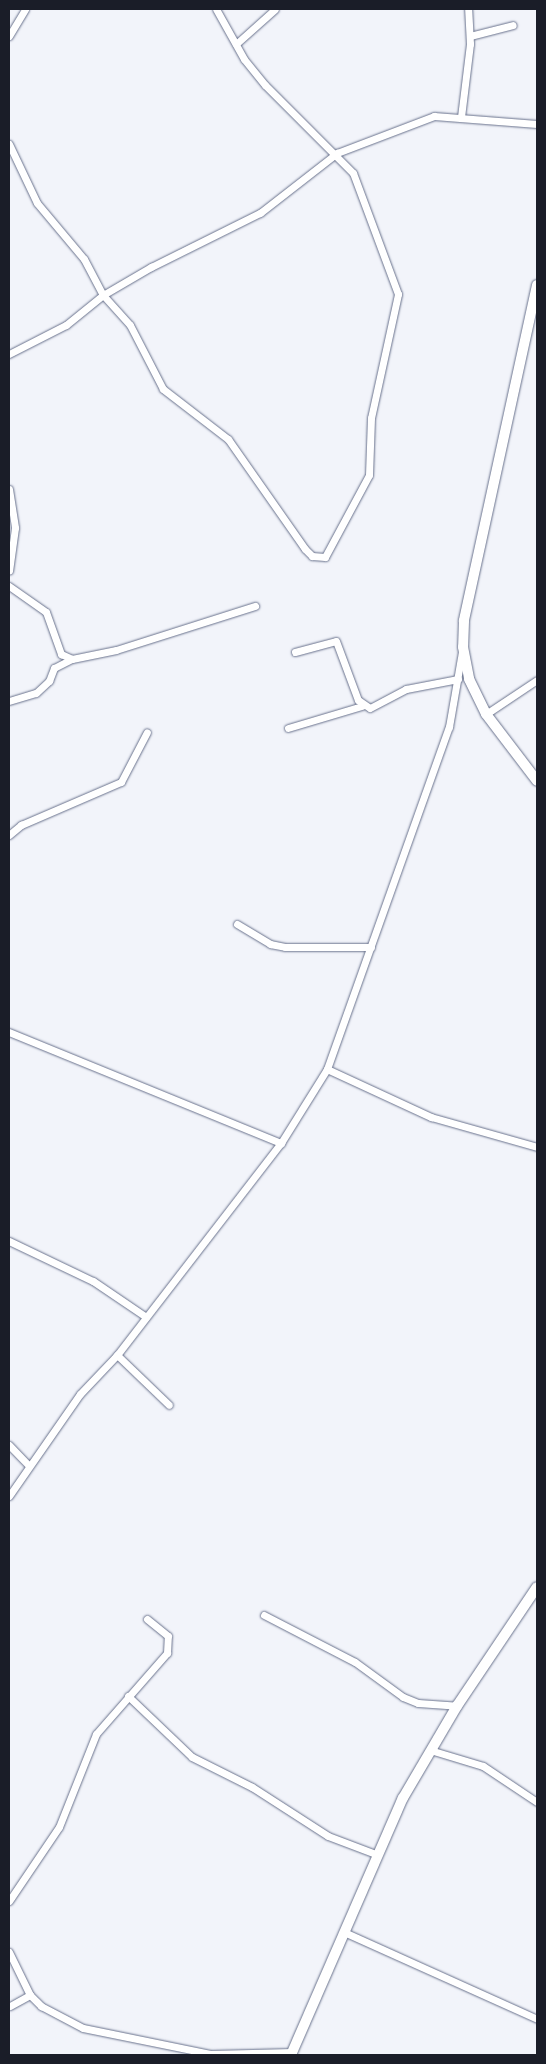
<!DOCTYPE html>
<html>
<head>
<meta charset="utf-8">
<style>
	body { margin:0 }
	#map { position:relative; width:546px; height:2064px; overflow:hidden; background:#f2f4fa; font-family:"Zilla Slab",serif }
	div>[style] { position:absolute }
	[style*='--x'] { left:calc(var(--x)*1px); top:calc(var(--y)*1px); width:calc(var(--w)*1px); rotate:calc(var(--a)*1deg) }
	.roads { filter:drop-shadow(0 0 1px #68718c) drop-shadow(0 0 1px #68718c) }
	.minor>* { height:7px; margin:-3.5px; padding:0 3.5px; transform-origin:3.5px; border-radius:3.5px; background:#fff }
	.secondary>* { height:10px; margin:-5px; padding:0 5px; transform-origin:5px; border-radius:5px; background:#fff }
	span { translate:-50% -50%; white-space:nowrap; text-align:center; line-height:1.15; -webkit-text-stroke:5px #fff; paint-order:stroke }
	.frame { position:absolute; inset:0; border:10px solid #1a1d28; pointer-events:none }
</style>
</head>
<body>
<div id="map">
	<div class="roads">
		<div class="minor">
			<i style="--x:9;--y:36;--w:31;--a:-59"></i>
			<i style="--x:470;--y:36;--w:44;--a:-14.3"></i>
			<i style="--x:236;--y:44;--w:52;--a:-41.9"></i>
			<i style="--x:461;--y:117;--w:74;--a:-83"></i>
			<i style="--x:470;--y:44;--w:35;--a:-93"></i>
			<i style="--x:9;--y:144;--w:65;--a:64.6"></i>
			<i style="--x:37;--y:203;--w:73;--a:50"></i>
			<i style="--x:84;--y:259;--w:41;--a:62.2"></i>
			<i style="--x:103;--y:295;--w:40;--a:48"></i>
			<i style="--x:130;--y:325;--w:72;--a:62.7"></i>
			<i style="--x:163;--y:389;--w:82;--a:37.6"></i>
			<i style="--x:228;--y:439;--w:134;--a:55"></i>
			<i style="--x:305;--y:549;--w:10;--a:45"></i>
			<i style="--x:312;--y:556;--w:13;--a:4"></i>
			<i style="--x:325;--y:557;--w:93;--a:-61.8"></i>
			<i style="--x:369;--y:475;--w:57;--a:-88"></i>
			<i style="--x:371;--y:418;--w:127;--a:-77.7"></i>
			<i style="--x:398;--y:294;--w:129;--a:-110.4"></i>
			<i style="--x:353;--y:173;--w:124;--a:-135"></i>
			<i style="--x:265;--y:85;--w:33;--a:-129"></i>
			<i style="--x:244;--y:59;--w:57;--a:-119.2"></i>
			<i style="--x:9;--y:354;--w:64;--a:-27"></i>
			<i style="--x:66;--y:325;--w:48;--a:-39"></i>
			<i style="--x:103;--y:295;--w:56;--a:-30.3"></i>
			<i style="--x:151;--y:267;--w:122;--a:-26.4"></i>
			<i style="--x:260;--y:213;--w:98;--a:-37.9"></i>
			<i style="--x:337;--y:153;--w:104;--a:-20.9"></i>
			<i style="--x:434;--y:116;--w:103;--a:4.4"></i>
			<i style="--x:9;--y:489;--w:39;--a:81"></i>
			<i style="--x:15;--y:528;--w:43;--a:97.9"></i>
			<i style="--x:9;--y:586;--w:45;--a:35.1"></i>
			<i style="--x:46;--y:612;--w:45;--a:70.3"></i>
			<i style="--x:61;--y:654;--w:12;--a:24"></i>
			<i style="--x:72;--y:659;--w:45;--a:-11.6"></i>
			<i style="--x:116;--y:650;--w:146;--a:-17.6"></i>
			<i style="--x:295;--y:652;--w:42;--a:-15"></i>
			<i style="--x:336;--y:641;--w:63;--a:69.6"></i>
			<i style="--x:358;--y:700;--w:14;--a:34"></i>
			<i style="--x:370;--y:708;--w:41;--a:-27.8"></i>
			<i style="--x:406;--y:689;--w:53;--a:-10.9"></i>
			<i style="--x:9;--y:701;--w:28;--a:-17"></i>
			<i style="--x:36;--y:693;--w:18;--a:-43"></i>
			<i style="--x:49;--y:681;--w:14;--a:-69"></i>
			<i style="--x:54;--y:668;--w:20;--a:-27"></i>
			<i style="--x:486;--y:714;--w:61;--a:-33.7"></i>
			<i style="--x:288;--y:728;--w:77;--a:-16.6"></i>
			<i style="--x:9;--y:835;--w:16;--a:-40"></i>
			<i style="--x:21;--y:825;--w:109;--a:-23.3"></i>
			<i style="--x:121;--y:782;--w:56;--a:-62.5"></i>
			<i style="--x:237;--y:924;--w:39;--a:31"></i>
			<i style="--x:270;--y:944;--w:15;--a:11"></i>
			<i style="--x:285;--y:947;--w:86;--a:0"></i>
			<i style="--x:9;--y:1032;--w:294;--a:22.2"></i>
			<i style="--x:327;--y:1069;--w:115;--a:24.8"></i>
			<i style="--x:431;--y:1117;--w:110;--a:15.8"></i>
			<i style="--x:9;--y:1241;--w:93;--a:25.5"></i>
			<i style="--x:93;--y:1281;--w:64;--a:34.2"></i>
			<i style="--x:117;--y:1355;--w:72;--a:43.9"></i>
			<i style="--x:9;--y:1445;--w:28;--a:46"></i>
			<i style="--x:9;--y:1496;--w:124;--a:-55.2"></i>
			<i style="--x:80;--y:1394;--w:54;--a:-46.5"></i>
			<i style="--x:117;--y:1355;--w:268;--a:-52.3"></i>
			<i style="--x:281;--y:1143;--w:87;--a:-58.1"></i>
			<i style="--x:327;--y:1069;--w:363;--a:-70.4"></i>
			<i style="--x:449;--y:727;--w:76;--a:-80.2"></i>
			<i style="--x:264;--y:1615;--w:102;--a:27.3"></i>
			<i style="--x:355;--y:1662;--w:59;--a:36.1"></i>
			<i style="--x:403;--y:1697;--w:16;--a:22"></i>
			<i style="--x:418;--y:1703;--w:39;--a:4"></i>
			<i style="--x:128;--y:1696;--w:88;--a:43.6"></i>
			<i style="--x:192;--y:1757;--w:67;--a:26.6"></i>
			<i style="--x:252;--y:1787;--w:90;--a:32.8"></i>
			<i style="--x:328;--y:1836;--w:53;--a:20.8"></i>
			<i style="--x:430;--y:1750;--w:55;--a:16.8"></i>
			<i style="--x:483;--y:1766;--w:65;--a:33.7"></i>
			<i style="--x:9;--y:1901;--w:89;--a:-56"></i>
			<i style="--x:59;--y:1827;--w:100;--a:-68.3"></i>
			<i style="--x:96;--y:1734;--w:108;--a:-48.8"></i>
			<i style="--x:167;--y:1653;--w:17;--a:-87"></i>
			<i style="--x:168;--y:1636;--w:27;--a:-141"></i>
			<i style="--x:346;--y:1933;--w:209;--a:24.2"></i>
			<i style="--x:9;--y:1952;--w:48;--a:64"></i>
			<i style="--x:30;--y:1995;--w:16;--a:45"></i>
			<i style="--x:41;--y:2006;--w:47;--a:27.6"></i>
			<i style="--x:83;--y:2028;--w:131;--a:11.5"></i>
			<i style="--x:211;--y:2054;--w:82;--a:-1.4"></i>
			<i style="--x:10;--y:2006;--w:23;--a:-29"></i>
		</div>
		<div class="secondary">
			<i style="--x:537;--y:285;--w:344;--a:102.3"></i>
			<i style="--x:464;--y:621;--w:26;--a:92"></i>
			<i style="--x:463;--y:647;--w:33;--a:79"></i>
			<i style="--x:469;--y:679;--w:39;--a:64"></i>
			<i style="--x:486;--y:714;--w:84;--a:52.7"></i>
			<i style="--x:291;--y:2055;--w:280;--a:-66.5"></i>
			<i style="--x:403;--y:1798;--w:107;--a:-59.6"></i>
			<i style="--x:457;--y:1706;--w:143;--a:-56.1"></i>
		</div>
	</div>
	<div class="frame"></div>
</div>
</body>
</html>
